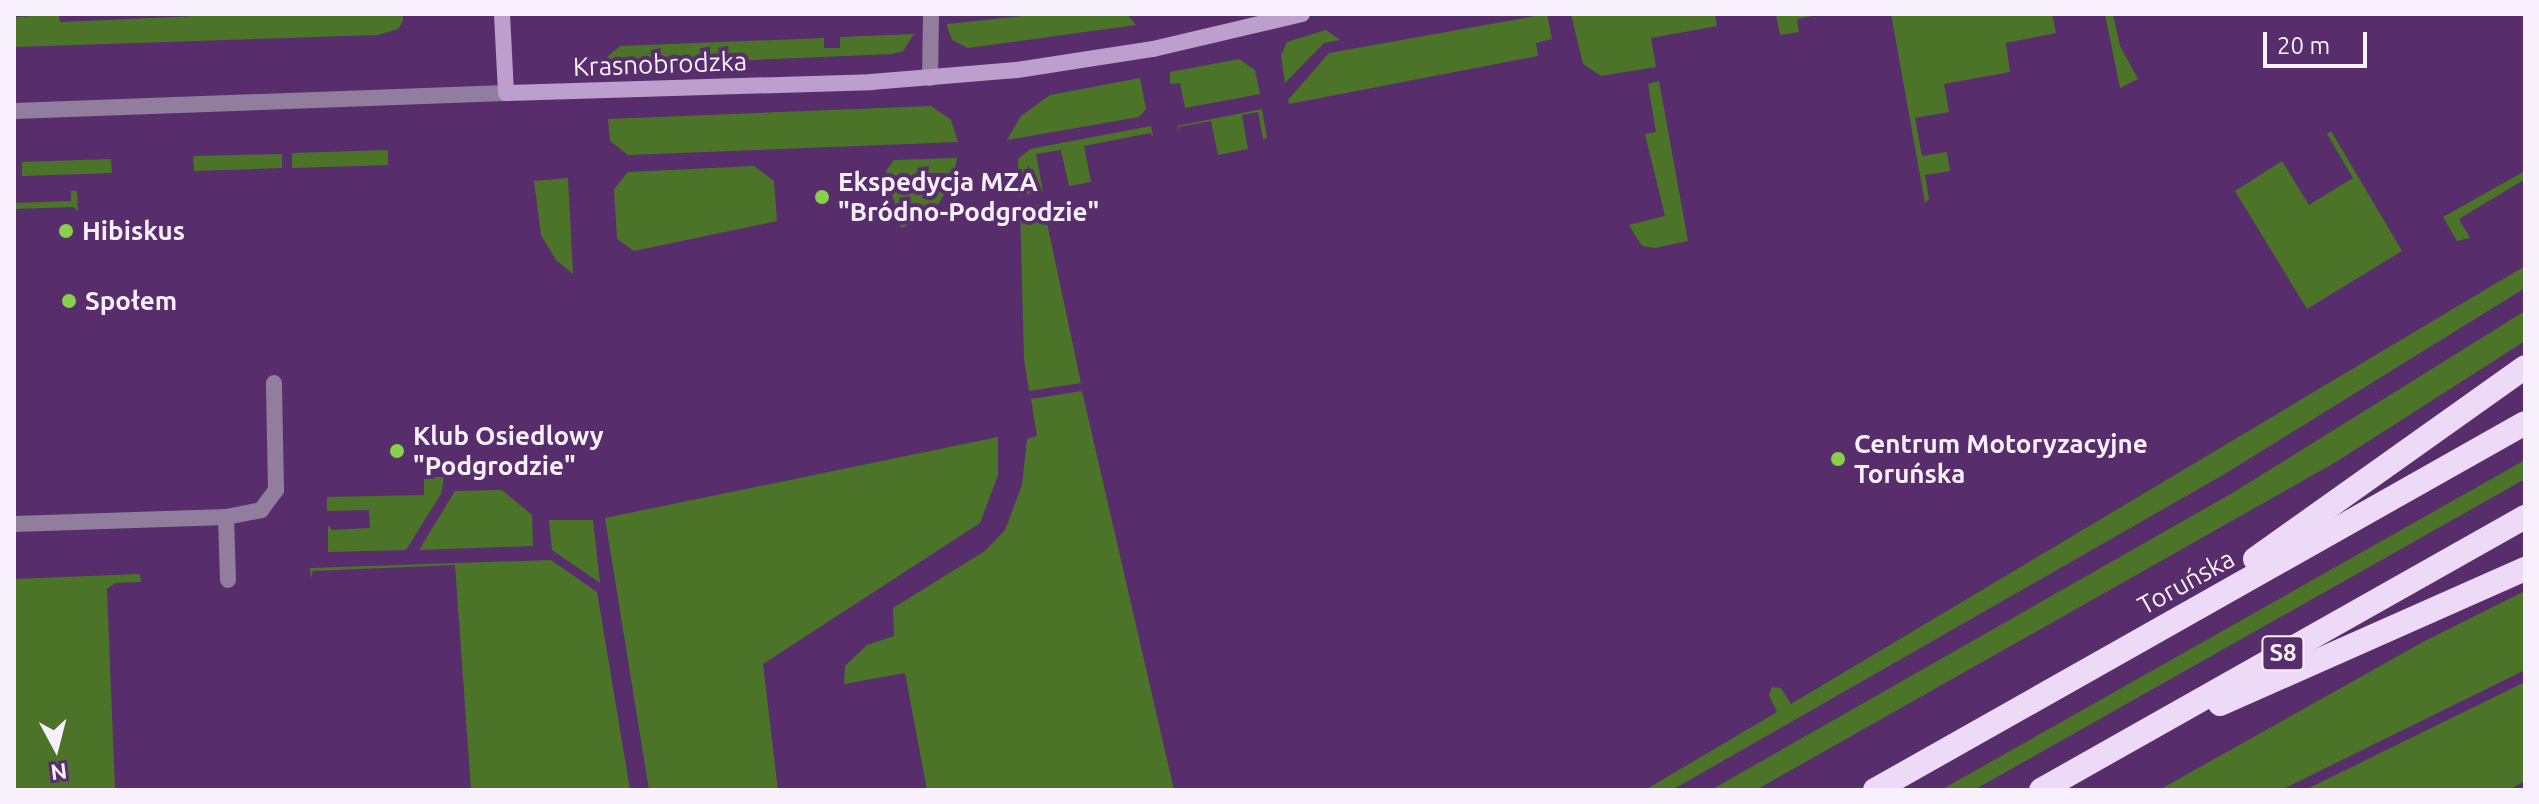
<!DOCTYPE html>
<html>
<head>
<meta charset="utf-8">
<style>
	body { margin:0 }
	#map { position:relative; width:2539px; height:804px; overflow:hidden; background:#572e6b; font-family:Ubuntu,sans-serif }
	div>[style] { position:absolute }
	[style*='--x'] { left:calc(var(--x)*1px); top:calc(var(--y)*1px); width:calc(var(--w)*1px); rotate:calc(var(--a)*1deg) }
	.green>* { inset:0; background:#4b7428 }
	.street>* { height:16px; margin:-8px; padding:0 8px; transform-origin:8px; border-radius:8px; background:#917e9c }
	.secondary>* { height:16px; margin:-8px; padding:0 8px; transform-origin:8px; border-radius:8px; background:#bc9fcd }
	.highway>* { height:24px; margin:-12px; padding:0 12px; transform-origin:12px; border-radius:12px; background:#eddaf7 }
	.dots>* { width:22px; height:22px; translate:-50% -50%; box-sizing:border-box; border:4px solid #572e6b; border-radius:50% }
	span { translate:-50% -50%; white-space:nowrap; text-align:center; line-height:1.15; -webkit-text-stroke:8px #572e6b; paint-order:stroke }
	.shield-label span { padding:2px 6px; background:#572e6b; border:2px solid; border-radius:6px; -webkit-text-stroke-width:0 }
	.shield-label { font-size:24px; color:#f9f0fe; font-weight:700 }
	.street-label { font-size:26px; color:#f9f0fe }
	.poi-label { font-size:26px; color:#f9f0fe; font-weight:700 }
	.left { translate:0 -50%; text-align:left }
	.frame { position:absolute; inset:0; border:16px solid #f9f0fe; pointer-events:none }
	.north { position:absolute; left:16px; top:708px; width:80px; height:80px; -webkit-text-stroke:6px #572e6b; paint-order:stroke; rotate:173deg; font-size:22px; font-weight:700; line-height:32px; text-align:center; color:#f9f0fe }
	.north::after { content:''; display:block; margin:auto; width:28px; height:36px; background:#f9f0fe; clip-path:polygon(50% 0,100% 100%,50% 72%,0 100%) }
	.scale { position:absolute; left:2263px; top:32px; width:104px; height:36px; box-sizing:border-box; border:4px solid #f9f0fe; border-top:0; padding-left:10px; font-size:24px; line-height:28px; white-space:nowrap; color:#f9f0fe; -webkit-text-stroke:6px #572e6b; paint-order:stroke }
</style>
</head>
<body>
<div id="map">
	<div class="green">
		<i style="clip-path:polygon(241px 14px,402px 14px,403px 21px,398px 29px,378px 35px,14px 47px,14px 17px,59px 15px,60px 22px)"></i>
		<i style="clip-path:polygon(1041px 14px,1127px 14px,1136px 25px,968px 48px,952px 40px,948px 29px,947px 24px)"></i>
		<i style="clip-path:polygon(1547px 14px,1552px 39px,1536px 43px,1538px 56px,1289px 104px,1288px 100px,1329px 53px)"></i>
		<i style="clip-path:polygon(1571px 14px,1715px 14px,1717px 26px,1651px 38px,1656px 67px,1601px 76px,1583px 64px)"></i>
		<i style="clip-path:polygon(1776px 14px,1821px 14px,1797px 19px,1799px 32px,1780px 35px)"></i>
		<i style="clip-path:polygon(1891px 14px,2052px 14px,2056px 33px,2006px 43px,2010px 72px,1944px 84px,1949px 112px,1915px 118px,1922px 156px,1947px 152px,1950px 171px,1925px 175px,1929px 199px,1925px 203px)"></i>
		<i style="clip-path:polygon(2105px 14px,2113px 14px,2120px 46px,2138px 79px,2120px 88px)"></i>
		<i style="clip-path:polygon(1326px 30px,1340px 40px,1324px 43px,1285px 83px,1281px 56px,1287px 42px)"></i>
		<i style="clip-path:polygon(914px 34px,903px 51px,892px 54px,610px 66px,607px 62px,607px 57px,620px 46px,824px 38px,824px 48px,840px 48px,840px 37px)"></i>
		<i style="clip-path:polygon(1239px 59px,1255px 70px,1260px 94px,1185px 108px,1180px 83px,1170px 84px,1170px 72px)"></i>
		<i style="clip-path:polygon(1140px 78px,1146px 109px,1139px 117px,1007px 140px,1021px 116px,1050px 95px)"></i>
		<i style="clip-path:polygon(1659px 81px,1688px 241px,1655px 248px,1642px 246px,1629px 225px,1665px 216px,1645px 134px,1656px 132px,1648px 84px)"></i>
		<i style="clip-path:polygon(931px 106px,951px 120px,958px 142px,628px 155px,610px 141px,608px 119px)"></i>
		<i style="clip-path:polygon(1262px 109px,1267px 138px,1263px 139px,1258px 112px,1242px 115px,1248px 149px,1218px 155px,1211px 121px,1179px 127px,1180px 131px,1177px 126px)"></i>
		<i style="clip-path:polygon(1151px 126px,1153px 136px,1150px 133px,1084px 146px,1091px 182px,1069px 186px,1061px 150px,1036px 154px,1043px 191px,1019px 196px,1018px 159px,1030px 149px)"></i>
		<i style="clip-path:polygon(2331px 131px,2402px 251px,2307px 309px,2235px 191px,2282px 161px,2309px 205px,2353px 178px,2327px 134px)"></i>
		<i style="clip-path:polygon(388px 150px,388px 165px,292px 168px,292px 153px)"></i>
		<i style="clip-path:polygon(282px 154px,282px 168px,194px 171px,193px 156px)"></i>
		<i style="clip-path:polygon(957px 158px,953px 179px,938px 205px,916px 222px,901px 228px,886px 171px,894px 160px)"></i>
		<i style="clip-path:polygon(111px 159px,112px 173px,22px 176px,22px 162px)"></i>
		<i style="clip-path:polygon(754px 166px,774px 181px,777px 221px,634px 251px,617px 239px,614px 189px,628px 172px)"></i>
		<i style="clip-path:polygon(2525px 171px,2525px 179px,2459px 219px,2470px 238px,2457px 241px,2443px 217px)"></i>
		<i style="clip-path:polygon(568px 178px,573px 274px,556px 260px,541px 235px,534px 181px)"></i>
		<i style="clip-path:polygon(71px 191px,77px 191px,78px 211px,73px 207px,14px 209px,14px 203px,71px 201px)"></i>
		<i style="clip-path:polygon(1043px 204px,1081px 383px,1029px 391px,1024px 359px,1020px 207px)"></i>
		<i style="clip-path:polygon(2525px 266px,2525px 288px,2223px 475px,1672px 790px,1645px 790px,1777px 712px,1769px 695px,1772px 687px,1781px 688px,1791px 704px)"></i>
		<i style="clip-path:polygon(2525px 311px,2525px 341px,2336px 462px,1756px 790px,1711px 790px,2234px 492px)"></i>
		<i style="clip-path:polygon(1082px 391px,1174px 790px,927px 790px,905px 673px,844px 684px,845px 666px,867px 645px,894px 636px,893px 608px,985px 551px,1005px 530px,1022px 485px,1027px 439px,1037px 436px,1031px 399px)"></i>
		<i style="clip-path:polygon(998px 437px,998px 475px,980px 523px,763px 664px,778px 790px,649px 790px,605px 518px)"></i>
		<i style="clip-path:polygon(2525px 460px,2525px 479px,1974px 790px,1941px 790px)"></i>
		<i style="clip-path:polygon(424px 477px,444px 477px,441px 494px,406px 550px,328px 552px,328px 525px,332px 530px,370px 528px,369px 510px,327px 511px,327px 497px,424px 495px)"></i>
		<i style="clip-path:polygon(502px 490px,532px 515px,533px 546px,419px 550px,455px 491px)"></i>
		<i style="clip-path:polygon(549px 520px,593px 520px,600px 583px,552px 550px)"></i>
		<i style="clip-path:polygon(551px 560px,597px 592px,630px 790px,471px 790px,455px 565px,313px 571px,311px 578px,310px 568px)"></i>
		<i style="clip-path:polygon(140px 574px,141px 582px,115px 583px,107px 589px,115px 790px,14px 790px,14px 579px)"></i>
		<i style="clip-path:polygon(2525px 591px,2525px 670px,2281px 790px,2159px 790px,2423px 642px)"></i>
		<i style="clip-path:polygon(2525px 682px,2525px 781px,2509px 790px,2305px 790px)"></i>
	</div>
	<div class="street">
		<i style="--x:930;--y:78;--w:64;--a:-89.1"></i>
		<i style="--x:14;--y:111;--w:492;--a:-2.1"></i>
		<i style="--x:226;--y:517;--w:63;--a:88.2"></i>
		<i style="--x:14;--y:524;--w:212;--a:-1.9"></i>
		<i style="--x:226;--y:517;--w:36;--a:-11"></i>
		<i style="--x:261;--y:510;--w:25;--a:-53"></i>
		<i style="--x:276;--y:490;--w:107;--a:-91.1"></i>
	</div>
	<div class="secondary">
		<i style="--x:502;--y:14;--w:79;--a:87.1"></i>
		<i style="--x:506;--y:93;--w:365;--a:-1.7"></i>
		<i style="--x:871;--y:82;--w:146;--a:-4.7"></i>
		<i style="--x:1017;--y:70;--w:138;--a:-8.8"></i>
		<i style="--x:1153;--y:49;--w:153;--a:-13.2"></i>
	</div>
	<div class="highway">
		<i style="--x:2255;--y:559;--w:331;--a:-35.4"></i>
		<i style="--x:2220;--y:704;--w:334;--a:-23.9"></i>
		<i style="--x:1875;--y:790;--w:746;--a:-29.45"></i>
		<i style="--x:2041;--y:790;--w:556;--a:-29.43"></i>
	</div>
	<div class="dots">
		<i style="left:822px;top:197px;background:#88cf4a"></i>
		<i style="left:66px;top:231px;background:#88cf4a"></i>
		<i style="left:69px;top:301px;background:#88cf4a"></i>
		<i style="left:397px;top:451px;background:#88cf4a"></i>
		<i style="left:1838px;top:459px;background:#88cf4a"></i>
	</div>
	<div class="shield-label">
		<span style="left:2283px;top:653px">S8</span>
	</div>
	<div class="street-label">
		<span style="left:660px;top:64px;rotate:-2deg">Krasnobrodzka</span>
		<span style="left:2186px;top:582px;rotate:-29deg">Toruńska</span>
	</div>
	<div class="poi-label">
		<span class="left" style="left:838px;top:197px">Ekspedycja MZA<br>"Bródno-Podgrodzie"</span>
		<span class="left" style="left:82px;top:231px">Hibiskus</span>
		<span class="left" style="left:85px;top:301px">Społem</span>
		<span class="left" style="left:413px;top:451px">Klub Osiedlowy<br>"Podgrodzie"</span>
		<span class="left" style="left:1854px;top:459px">Centrum Motoryzacyjne<br>Toruńska</span>
	</div>
	<div class="frame"></div>
	<div class="north">N</div>
	<div class="scale">20 m</div>
</div>
</body>
</html>
